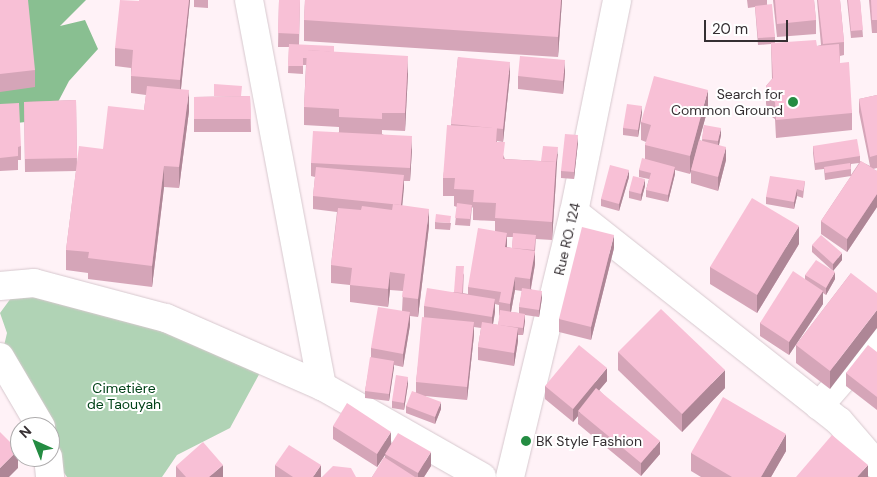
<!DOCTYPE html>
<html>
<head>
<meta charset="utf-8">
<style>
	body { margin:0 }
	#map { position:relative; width:877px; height:477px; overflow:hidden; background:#fff2f7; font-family:"DM Sans",sans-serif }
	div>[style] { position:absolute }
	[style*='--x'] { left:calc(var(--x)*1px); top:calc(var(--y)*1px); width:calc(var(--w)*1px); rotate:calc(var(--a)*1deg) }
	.green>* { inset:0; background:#b0d3b5 }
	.forest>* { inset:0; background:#89bf91 }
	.roads { filter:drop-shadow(0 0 1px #d7c8ce) drop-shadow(0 0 1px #d7c8ce) }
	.minor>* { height:28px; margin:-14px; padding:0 14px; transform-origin:14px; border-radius:14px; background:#fff }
	.tertiary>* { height:28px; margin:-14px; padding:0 14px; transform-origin:14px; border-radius:14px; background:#fff }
	.wall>* { inset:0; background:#d5a5b8 }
	.shaded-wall>* { inset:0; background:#ae8696 }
	.building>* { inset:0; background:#f8c0d6 }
	.dots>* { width:14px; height:14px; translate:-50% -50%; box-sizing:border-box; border:2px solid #fff; border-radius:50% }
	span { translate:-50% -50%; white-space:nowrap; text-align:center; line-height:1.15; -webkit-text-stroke:4px #fff; paint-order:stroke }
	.poi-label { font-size:14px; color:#352f32 }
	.right { translate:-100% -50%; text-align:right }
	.left { translate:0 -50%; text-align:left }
	.street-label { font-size:14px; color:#352f32 }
	.park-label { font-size:14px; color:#004117 }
	.north { position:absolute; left:10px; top:417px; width:50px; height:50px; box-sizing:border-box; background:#fff; border:1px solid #aeacad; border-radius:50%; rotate:316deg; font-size:14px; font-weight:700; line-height:20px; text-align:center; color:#352f32 }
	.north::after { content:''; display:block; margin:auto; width:18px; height:22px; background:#248c42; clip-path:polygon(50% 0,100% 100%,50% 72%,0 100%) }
	.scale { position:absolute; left:704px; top:20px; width:84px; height:22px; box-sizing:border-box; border:2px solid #352f32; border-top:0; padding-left:6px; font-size:15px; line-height:18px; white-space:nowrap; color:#352f32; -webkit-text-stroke:4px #fff; paint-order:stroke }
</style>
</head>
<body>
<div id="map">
	<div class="green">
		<i style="clip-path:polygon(14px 294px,46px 297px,167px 326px,263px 367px,230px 428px,177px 455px,162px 477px,67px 477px,60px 467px,50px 429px,3px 350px,7px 333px,0 313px)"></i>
	</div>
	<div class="forest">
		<i style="clip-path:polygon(0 0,86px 0,60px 26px,85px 20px,98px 49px,69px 81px,58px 102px,42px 120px,0 125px)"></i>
	</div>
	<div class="roads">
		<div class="minor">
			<i style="--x:249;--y:0;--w:393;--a:79.3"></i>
			<i style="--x:574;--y:212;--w:337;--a:38.3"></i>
			<i style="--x:839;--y:421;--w:58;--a:49.2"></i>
			<i style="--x:0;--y:286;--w:34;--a:-5"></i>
			<i style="--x:34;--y:283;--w:137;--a:14.9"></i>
			<i style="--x:166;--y:318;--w:170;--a:23.6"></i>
			<i style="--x:322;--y:386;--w:184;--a:29.6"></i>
			<i style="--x:0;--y:357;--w:81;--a:59.6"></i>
			<i style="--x:819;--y:406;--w:89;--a:-49.1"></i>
			<i style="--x:48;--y:457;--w:20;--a:84"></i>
		</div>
		<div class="tertiary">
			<i style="--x:510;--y:477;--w:273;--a:-76.4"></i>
			<i style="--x:574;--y:212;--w:216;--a:-78.5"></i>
		</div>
	</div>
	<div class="wall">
		<i style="clip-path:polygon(0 0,35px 70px,35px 87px,0 92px)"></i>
		<i style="clip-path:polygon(190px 0,181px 89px,189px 111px,179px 188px,164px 187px,152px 287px,88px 279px,88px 273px,66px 270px,66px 250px,76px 171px,25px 172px,24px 102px,76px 100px,77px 165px,103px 149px,144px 110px,146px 95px,131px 93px,131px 68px,115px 66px,115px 48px,139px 1px)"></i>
		<i style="clip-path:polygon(194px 0,208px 0,208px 8px,194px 7px)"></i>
		<i style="clip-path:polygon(279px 0,300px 0,299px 45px,334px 52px,408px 73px,405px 131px,382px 130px,382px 134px,412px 149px,410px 181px,404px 181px,402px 206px,429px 226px,418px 317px,410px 316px,410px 325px,403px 367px,394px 365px,389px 401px,365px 398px,365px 391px,371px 357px,371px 348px,402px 311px,403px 291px,390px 290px,388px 307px,350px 302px,350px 285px,331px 283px,331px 265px,337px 212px,313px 209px,313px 196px,315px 177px,311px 176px,311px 163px,339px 132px,339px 127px,304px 125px,304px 107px,306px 65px,303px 65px,303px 74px,288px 73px,289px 47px,278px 47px)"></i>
		<i style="clip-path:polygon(305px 0,562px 0,558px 57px,304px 41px,304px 20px)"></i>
		<i style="clip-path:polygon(747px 0,767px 0,767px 4px,775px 37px,775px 43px,817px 46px,821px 45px,817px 0,840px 0,844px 42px,844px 55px,840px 56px,840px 63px,852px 113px,852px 130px,776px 138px,775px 119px,769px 115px,766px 104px,766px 86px,772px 79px,771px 44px,758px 45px,755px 7px,748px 8px)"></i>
		<i style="clip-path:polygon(773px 0,814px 0,816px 20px,816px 34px,777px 37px)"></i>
		<i style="clip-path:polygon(847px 0,860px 0,863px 37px,851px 38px)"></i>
		<i style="clip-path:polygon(869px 0,877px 0,877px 33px,872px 33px)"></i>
		<i style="clip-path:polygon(evenodd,458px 57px,510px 75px,503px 142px,497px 141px,497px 142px,505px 159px,541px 161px,558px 154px,556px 166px,556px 180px,552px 240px,536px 239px,535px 251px,535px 264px,531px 289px,542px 298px,539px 317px,525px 315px,525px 321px,523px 335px,518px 335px,518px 341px,514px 366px,478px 360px,478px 347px,481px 328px,474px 327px,474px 335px,467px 400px,425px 396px,441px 409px,435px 424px,406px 413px,406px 406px,416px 392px,416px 382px,424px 317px,424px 306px,454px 292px,464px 273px,463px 293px,468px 294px,468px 287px,495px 231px,495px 221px,473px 220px,473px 208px,472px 207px,470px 226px,455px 225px,457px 207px,454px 206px,454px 196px,443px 196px,443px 178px,451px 125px,458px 57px,507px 237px,513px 237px,512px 248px,507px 247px,507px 237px,458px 57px,515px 290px,522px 291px,519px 307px,519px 313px,511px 312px,515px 290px,458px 57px,495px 304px,499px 305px,499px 315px,500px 316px,498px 325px,493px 324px,495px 312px,495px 304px)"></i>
		<i style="clip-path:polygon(565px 73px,563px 94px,518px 89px,518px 76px)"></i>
		<i style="clip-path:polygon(evenodd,877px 95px,877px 168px,873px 169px,877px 171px,877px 207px,847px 252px,821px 234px,821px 221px,851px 176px,825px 180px,824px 169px,815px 170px,813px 153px,813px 146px,860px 156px,860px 161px,870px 166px,859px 112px,859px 99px,877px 95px,859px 163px,851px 175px,851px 164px,859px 163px)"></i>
		<i style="clip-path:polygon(250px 96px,251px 132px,194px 132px,194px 97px)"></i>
		<i style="clip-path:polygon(0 104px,21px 146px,21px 160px,18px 160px,18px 170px,0 171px)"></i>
		<i style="clip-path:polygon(708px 108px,699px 140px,702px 141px,704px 125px,721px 135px,719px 145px,726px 160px,718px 191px,691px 183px,691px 171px,690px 174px,675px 170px,675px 174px,668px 202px,646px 197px,646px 190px,649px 179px,639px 177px,639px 170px,645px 159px,645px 145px,646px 142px,641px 140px,641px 122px)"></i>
		<i style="clip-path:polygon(642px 113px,638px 137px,623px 135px,623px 128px)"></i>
		<i style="clip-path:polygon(578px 142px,574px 179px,561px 178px,561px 171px)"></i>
		<i style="clip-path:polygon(629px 177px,619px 211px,601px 206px,601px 199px)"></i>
		<i style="clip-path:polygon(805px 181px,803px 198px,797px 196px,794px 209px,766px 204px,766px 197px)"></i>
		<i style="clip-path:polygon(645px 186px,641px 201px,629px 198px,629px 191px)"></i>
		<i style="clip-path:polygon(435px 222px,451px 223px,450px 230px,435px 229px)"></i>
		<i style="clip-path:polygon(799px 244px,757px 313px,710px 284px,710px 267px)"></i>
		<i style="clip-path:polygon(812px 245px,842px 260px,833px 271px,812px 252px)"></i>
		<i style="clip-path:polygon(614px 248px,591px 340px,559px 332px,559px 319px)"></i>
		<i style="clip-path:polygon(851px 273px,830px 389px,796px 363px,796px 345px)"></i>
		<i style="clip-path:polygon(805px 275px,835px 279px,826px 295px,823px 293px,823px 304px,789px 355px,760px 336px,760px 323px,805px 279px)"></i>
		<i style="clip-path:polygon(618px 352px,725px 388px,682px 432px,618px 370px)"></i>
		<i style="clip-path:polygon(877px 352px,877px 410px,846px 386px,846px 373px)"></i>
		<i style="clip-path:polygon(607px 381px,599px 390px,660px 454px,641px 476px,578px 424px,578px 416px,573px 422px,545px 399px,545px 386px)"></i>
		<i style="clip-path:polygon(408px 384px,404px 410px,392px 408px,392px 401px)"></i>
		<i style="clip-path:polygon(333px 426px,391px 443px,431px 466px,424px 477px,372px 477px,385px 458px,385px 455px,377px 467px,333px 439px)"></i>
		<i style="clip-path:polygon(786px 451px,771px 477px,701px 477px,691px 471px,691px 453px)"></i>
		<i style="clip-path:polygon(275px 465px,321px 477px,275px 477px)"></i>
		<i style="clip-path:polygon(176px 466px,223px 477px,176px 477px)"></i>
	</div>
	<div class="shaded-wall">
		<i style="clip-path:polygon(189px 0,190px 0,180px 98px,180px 80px)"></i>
		<i style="clip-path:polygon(561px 0,562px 0,558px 57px,558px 37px)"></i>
		<i style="clip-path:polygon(408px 56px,408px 73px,405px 131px,405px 113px)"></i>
		<i style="clip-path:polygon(565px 60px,565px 73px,563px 94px,563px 81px)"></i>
		<i style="clip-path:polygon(510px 62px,510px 75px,503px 142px,503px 129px)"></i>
		<i style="clip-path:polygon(189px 90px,189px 111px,179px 188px,179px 167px)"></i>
		<i style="clip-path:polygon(708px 90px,708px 108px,690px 174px,690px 156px)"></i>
		<i style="clip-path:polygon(642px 106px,642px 113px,638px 137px,638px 130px)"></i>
		<i style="clip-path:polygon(721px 128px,721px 135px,718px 149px,718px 141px)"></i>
		<i style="clip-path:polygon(578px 135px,578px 142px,574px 179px,574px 172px)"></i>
		<i style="clip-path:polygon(412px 136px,412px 149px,410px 181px,410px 168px)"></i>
		<i style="clip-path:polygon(558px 147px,556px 180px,552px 240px,552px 222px,555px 170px)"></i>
		<i style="clip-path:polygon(726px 147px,726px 160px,718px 191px,718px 177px)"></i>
		<i style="clip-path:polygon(164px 166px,164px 187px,152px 287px,152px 266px)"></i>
		<i style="clip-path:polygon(675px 167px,675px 174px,668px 202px,668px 195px)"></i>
		<i style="clip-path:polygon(629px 170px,629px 177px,619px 211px,619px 204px)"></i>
		<i style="clip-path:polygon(404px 175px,404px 188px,401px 218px,401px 205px)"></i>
		<i style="clip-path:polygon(645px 179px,645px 186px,641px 201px,641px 194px)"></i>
		<i style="clip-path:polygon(797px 189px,797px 196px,794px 209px,794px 202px)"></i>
		<i style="clip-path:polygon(877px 194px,877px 207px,847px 252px,847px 239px)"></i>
		<i style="clip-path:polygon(429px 209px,429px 226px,418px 317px,418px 299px)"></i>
		<i style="clip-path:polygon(799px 226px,799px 244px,757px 313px,757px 295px)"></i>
		<i style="clip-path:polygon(507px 233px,507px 246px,505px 260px,505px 247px)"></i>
		<i style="clip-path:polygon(614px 235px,614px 248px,591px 340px,591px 327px)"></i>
		<i style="clip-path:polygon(535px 251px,535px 264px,530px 292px,530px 279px)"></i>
		<i style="clip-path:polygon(842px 253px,842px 260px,833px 271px,833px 264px)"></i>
		<i style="clip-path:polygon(390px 272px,390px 290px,388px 307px,388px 289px)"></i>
		<i style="clip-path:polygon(835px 272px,835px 279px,826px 295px,826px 288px)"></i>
		<i style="clip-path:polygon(515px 277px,515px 290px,510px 317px,510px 304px)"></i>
		<i style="clip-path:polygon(542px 291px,542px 298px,539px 317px,539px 310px)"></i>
		<i style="clip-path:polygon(823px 291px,823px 304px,789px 355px,789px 342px)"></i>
		<i style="clip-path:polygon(495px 299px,495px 312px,492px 330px,492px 317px)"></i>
		<i style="clip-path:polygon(877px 310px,877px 328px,830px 389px,830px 371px)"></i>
		<i style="clip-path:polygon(410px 312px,410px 325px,403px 367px,403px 354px)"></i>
		<i style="clip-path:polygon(525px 314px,525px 321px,523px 335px,523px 328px)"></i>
		<i style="clip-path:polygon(474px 322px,474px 335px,467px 400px,467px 387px)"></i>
		<i style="clip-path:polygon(518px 328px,518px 341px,514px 366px,514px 353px)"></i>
		<i style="clip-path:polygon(394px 361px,394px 368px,389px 401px,389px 394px)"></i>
		<i style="clip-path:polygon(607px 368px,607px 381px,580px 413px,578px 411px,578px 416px,573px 422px,573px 409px)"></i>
		<i style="clip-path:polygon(725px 370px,725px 388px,682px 432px,682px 414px)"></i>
		<i style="clip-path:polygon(408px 377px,408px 384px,404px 410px,404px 403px)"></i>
		<i style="clip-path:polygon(441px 402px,441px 409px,435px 424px,435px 417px)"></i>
		<i style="clip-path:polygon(391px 432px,391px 446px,377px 467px,377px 454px)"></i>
		<i style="clip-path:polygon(786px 434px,786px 451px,771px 477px,761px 477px)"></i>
		<i style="clip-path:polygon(660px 441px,660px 454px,641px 476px,641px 463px)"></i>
		<i style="clip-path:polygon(18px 450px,18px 468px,9px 477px,0 477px,0 468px)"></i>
		<i style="clip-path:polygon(431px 452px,431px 466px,424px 477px,418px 477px,418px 473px)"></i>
		<i style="clip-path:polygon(223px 465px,223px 477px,209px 477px)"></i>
		<i style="clip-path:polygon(321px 465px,321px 477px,313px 477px)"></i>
		<i style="clip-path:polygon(868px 465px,868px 477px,857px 477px)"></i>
	</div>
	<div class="building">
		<i style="clip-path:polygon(0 0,28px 0,35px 70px,0 74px)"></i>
		<i style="clip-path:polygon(120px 0,139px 1px,139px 0,189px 0,180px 80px,131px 76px,133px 50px,115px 48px)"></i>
		<i style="clip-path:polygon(279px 0,300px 0,299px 34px,278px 33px)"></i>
		<i style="clip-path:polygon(305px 0,561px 0,558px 37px,304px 20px)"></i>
		<i style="clip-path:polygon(775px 0,814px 0,816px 20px,777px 24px)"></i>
		<i style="clip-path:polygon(818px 0,840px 0,844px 42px,823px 44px)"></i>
		<i style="clip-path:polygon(848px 0,860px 0,863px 30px,851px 31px)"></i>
		<i style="clip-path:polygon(871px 0,877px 0,877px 20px,872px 20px)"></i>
		<i style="clip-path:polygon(772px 4px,775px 37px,758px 38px,755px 6px)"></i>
		<i style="clip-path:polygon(816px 40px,817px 46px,839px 44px,840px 63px,849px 62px,852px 113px,776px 120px,775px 102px,769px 98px,766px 86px,773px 78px,771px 43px)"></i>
		<i style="clip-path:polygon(289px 44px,334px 46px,334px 52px,307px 50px,307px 58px,303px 58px,303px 66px,288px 66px)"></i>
		<i style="clip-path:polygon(307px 50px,408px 56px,405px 113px,382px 113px,382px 119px,339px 117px,339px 109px,304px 107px)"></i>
		<i style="clip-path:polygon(520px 56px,565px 60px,563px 81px,518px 76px)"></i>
		<i style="clip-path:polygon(458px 57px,510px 62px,503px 129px,451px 124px)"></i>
		<i style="clip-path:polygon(654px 76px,708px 90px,690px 156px,645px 145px,651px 125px,641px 122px)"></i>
		<i style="clip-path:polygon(214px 84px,242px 86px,241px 96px,214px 96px)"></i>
		<i style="clip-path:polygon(147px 86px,189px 90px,179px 167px,164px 166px,152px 266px,88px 258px,89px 252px,66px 250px,79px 146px,103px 149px,108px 106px,144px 110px)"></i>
		<i style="clip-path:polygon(877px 95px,877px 155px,870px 157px,859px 99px)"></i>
		<i style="clip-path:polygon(250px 96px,251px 119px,194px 119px,194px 97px)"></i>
		<i style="clip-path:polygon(76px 100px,77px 158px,25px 159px,24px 102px)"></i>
		<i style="clip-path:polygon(19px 103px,21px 146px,18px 147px,18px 156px,0 158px,0 104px)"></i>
		<i style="clip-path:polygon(627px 104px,642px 106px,638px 130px,623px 128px)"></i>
		<i style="clip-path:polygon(447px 125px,497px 128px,496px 142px,505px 142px,503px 159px,556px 162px,552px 222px,495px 218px,496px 203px,473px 202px,474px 190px,454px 189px,455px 178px,443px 178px)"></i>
		<i style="clip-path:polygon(704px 125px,721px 128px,718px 141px,702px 139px)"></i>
		<i style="clip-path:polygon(313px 131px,412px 136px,410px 168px,311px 163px)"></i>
		<i style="clip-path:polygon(565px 134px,578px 135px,574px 172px,561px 171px)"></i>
		<i style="clip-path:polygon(857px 139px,860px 156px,815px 163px,813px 146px)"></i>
		<i style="clip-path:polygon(699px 140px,726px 147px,718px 177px,691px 170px)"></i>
		<i style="clip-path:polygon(543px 146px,558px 147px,556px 162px,541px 161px)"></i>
		<i style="clip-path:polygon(642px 158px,675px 167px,668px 195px,646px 190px,651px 173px,639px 170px)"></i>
		<i style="clip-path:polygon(861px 161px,877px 171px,877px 194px,847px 239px,821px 221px)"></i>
		<i style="clip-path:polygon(850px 163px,851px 169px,825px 173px,824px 167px)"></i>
		<i style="clip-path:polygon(610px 165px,629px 170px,619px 204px,601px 199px)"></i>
		<i style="clip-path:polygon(316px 167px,404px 175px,401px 205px,313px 196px)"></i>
		<i style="clip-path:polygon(633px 176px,645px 179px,641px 194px,629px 191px)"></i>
		<i style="clip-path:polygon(770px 176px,805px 181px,803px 191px,797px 189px,794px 202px,766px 197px)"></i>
		<i style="clip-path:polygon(752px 198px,799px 226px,757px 295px,710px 267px)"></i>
		<i style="clip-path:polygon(457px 203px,472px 205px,470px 219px,455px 218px)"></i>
		<i style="clip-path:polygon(393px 204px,429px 209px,418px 299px,402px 297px,405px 274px,390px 272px,388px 289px,350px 285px,352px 268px,331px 265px,338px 208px,361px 210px,362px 206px,392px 210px)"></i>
		<i style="clip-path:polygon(436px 214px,451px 216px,450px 223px,435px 222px)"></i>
		<i style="clip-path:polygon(582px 227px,614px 235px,591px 327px,559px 319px)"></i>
		<i style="clip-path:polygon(478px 228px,507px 233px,505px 247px,535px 251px,530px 279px,515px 277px,510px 304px,499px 302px,501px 292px,468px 287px)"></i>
		<i style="clip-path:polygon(513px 233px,536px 235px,534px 250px,512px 248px)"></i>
		<i style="clip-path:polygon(821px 235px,842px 253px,833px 264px,812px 245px)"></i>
		<i style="clip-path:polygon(816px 260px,835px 272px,826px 288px,805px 275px)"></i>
		<i style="clip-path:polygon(456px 266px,464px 266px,462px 293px,454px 292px)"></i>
		<i style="clip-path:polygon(793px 271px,823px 291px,789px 342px,760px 323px)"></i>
		<i style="clip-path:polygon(851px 273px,877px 293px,877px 310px,830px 371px,796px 345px)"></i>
		<i style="clip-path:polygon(427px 288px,495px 299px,492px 317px,424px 306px)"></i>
		<i style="clip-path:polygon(522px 288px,542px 291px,539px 310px,519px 307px)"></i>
		<i style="clip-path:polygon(378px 307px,410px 312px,403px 354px,371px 348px)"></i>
		<i style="clip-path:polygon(661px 309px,725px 370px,682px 414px,618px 352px)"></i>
		<i style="clip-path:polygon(500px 310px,525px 314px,523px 328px,498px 325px)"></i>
		<i style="clip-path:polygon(422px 317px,474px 322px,467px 387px,416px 382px)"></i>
		<i style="clip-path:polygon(482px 322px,518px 328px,514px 353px,478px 347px)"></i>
		<i style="clip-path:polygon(579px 345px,607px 368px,573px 409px,545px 386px)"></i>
		<i style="clip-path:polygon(868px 345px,877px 352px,877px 397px,846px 373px)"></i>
		<i style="clip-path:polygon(370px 357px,394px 361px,389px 394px,365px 391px)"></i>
		<i style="clip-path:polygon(396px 375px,408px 377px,404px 403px,392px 401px)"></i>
		<i style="clip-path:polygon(596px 388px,660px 441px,641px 463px,578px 411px)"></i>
		<i style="clip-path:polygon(412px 391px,441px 402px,435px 417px,406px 406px)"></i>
		<i style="clip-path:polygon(723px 397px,786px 434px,761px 477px,732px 477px,691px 453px)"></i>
		<i style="clip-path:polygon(347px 403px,391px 432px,377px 454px,333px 426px)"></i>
		<i style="clip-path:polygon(0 432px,18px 450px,0 468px)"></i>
		<i style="clip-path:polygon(398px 433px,431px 452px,418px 473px,385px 454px)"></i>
		<i style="clip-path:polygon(832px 435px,868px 465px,857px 477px,796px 477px)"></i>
		<i style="clip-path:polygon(203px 442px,223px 465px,209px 477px,186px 477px,176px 466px)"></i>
		<i style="clip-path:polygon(289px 445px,321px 465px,313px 477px,293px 477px,275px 465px)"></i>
		<i style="clip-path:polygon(384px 457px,415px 477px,372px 477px)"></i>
		<i style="clip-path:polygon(333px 466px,351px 468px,356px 477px,322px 477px)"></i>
	</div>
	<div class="dots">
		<i style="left:793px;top:102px;background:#248c42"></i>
		<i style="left:526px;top:441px;background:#248c42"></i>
	</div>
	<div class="poi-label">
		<span class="right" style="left:783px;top:102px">Search for<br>Common Ground</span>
		<span class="left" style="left:536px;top:441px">BK Style Fashion</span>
	</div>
	<div class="street-label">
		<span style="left:567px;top:239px;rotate:-77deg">Rue RO. 124</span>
	</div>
	<div class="park-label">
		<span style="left:124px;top:396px">Cimetière<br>de Taouyah</span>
	</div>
	<div class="north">N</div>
	<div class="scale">20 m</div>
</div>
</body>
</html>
